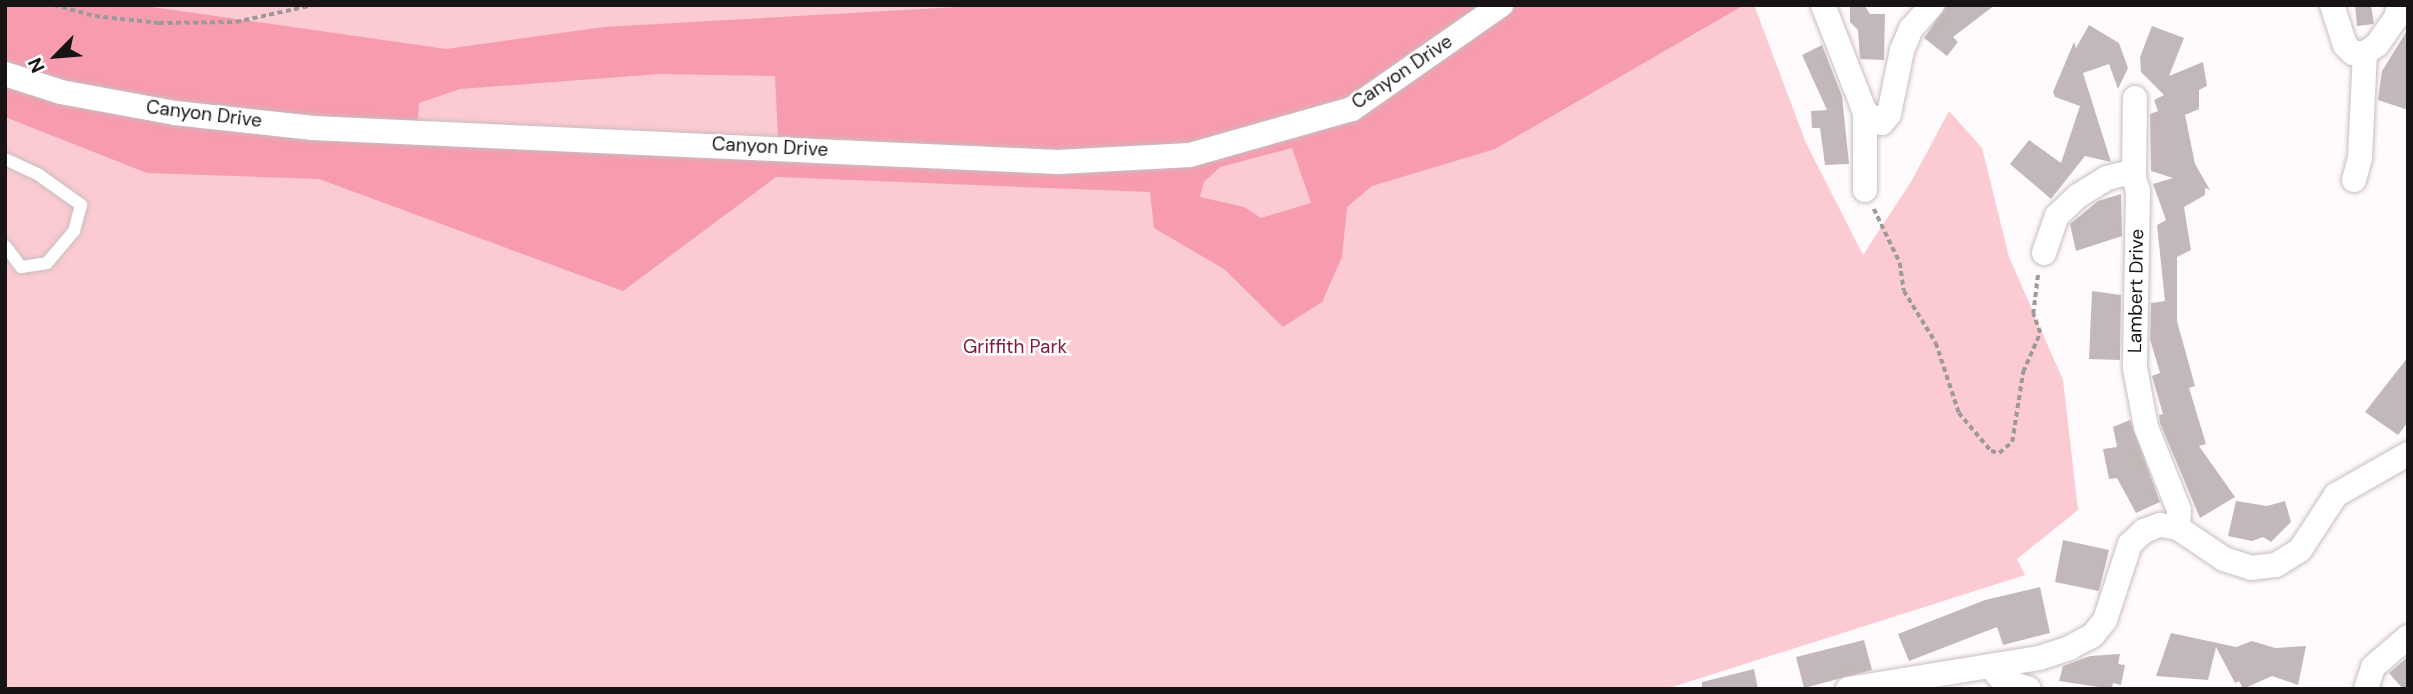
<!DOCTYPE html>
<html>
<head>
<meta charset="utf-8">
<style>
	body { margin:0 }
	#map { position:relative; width:2413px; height:694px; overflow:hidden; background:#fffafb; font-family:"DM Sans",sans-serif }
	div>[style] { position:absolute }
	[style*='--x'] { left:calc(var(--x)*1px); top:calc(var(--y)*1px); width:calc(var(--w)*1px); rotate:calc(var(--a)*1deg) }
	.green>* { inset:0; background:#fbcad2 }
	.forest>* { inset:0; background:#f69cae }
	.building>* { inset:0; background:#c3b8b9 }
	.path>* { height:3.5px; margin-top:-1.75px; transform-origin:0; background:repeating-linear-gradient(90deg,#9d999a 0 5px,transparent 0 8.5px) }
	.roads { filter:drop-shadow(0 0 2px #c8bdbf) drop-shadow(0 0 2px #c8bdbf) }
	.lane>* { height:12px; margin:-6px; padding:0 6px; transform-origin:6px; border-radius:6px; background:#fff }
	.street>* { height:24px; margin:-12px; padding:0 12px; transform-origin:12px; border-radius:12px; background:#fff }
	span { translate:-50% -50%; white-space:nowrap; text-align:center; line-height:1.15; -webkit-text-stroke:5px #fff; paint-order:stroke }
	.street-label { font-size:19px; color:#181415 }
	.park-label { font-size:19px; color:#81193c }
	.frame { position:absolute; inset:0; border:7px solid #181415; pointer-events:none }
	.north { position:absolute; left:21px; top:21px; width:70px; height:70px; -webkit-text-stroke:5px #fff; paint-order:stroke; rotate:245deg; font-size:19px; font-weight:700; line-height:28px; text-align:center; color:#181415 }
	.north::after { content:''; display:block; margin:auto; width:24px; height:32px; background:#181415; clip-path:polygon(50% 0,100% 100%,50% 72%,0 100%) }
</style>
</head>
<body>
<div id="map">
	<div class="green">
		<i style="clip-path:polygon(5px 5px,1754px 5px,1806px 143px,1863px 255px,1911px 182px,1949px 111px,1982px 148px,2009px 257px,2063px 380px,2078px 510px,2017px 559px,2025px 575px,1666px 689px,5px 689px)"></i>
	</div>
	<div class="forest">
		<i style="clip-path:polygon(evenodd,5px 5px,138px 5px,446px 49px,604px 27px,993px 5px,1744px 5px,1495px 149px,1372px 186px,1347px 207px,1342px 257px,1322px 302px,1283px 327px,1224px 269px,1154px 228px,1150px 192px,776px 177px,623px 291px,319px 179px,147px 173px,5px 117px,5px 5px,659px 74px,775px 76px,778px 138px,418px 123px,419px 103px,460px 89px,659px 74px,5px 5px,1292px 148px,1311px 203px,1261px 218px,1244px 207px,1200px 197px,1204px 182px,1220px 167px,1292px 148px)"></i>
	</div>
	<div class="building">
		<i style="clip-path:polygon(1850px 5px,1864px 5px,1870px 14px,1885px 14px,1884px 60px,1860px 59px,1858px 30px,1850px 22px)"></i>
		<i style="clip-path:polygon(1947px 5px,1995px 5px,1953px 37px,1958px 42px,1947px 56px,1924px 38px)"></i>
		<i style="clip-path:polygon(2355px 5px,2371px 5px,2374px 24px,2357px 26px)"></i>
		<i style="clip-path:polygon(2089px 25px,2119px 43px,2128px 68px,2118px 89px,2109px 64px,2083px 73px,2111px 162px,2085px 156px,2051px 199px,2010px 164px,2029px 140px,2061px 163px,2080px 106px,2055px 97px,2053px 92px,2074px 42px,2076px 48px)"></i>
		<i style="clip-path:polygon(2152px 26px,2184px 38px,2169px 76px,2203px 62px,2207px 86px,2199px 90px,2199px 109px,2185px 115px,2195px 164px,2210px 190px,2205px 188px,2205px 195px,2184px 207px,2191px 250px,2177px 257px,2177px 321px,2195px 386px,2189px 388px,2206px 444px,2199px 446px,2235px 497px,2200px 518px,2160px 423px,2159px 415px,2163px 414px,2152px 376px,2160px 373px,2150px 339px,2151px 303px,2165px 301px,2157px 225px,2166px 220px,2153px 184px,2173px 178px,2151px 171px,2150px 114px,2158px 111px,2154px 100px,2164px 95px,2141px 72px,2140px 57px)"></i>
		<i style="clip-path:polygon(2408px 29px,2408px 110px,2378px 100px,2382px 71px)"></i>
		<i style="clip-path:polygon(1822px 45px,1842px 96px,1849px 164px,1825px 165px,1820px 128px,1812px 128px,1811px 111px,1827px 110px,1802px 55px)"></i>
		<i style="clip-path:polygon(2121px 194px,2122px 236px,2076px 251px,2070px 224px,2098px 201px)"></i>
		<i style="clip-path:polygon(2092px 291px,2121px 295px,2120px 360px,2089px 359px)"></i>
		<i style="clip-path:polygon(2408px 357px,2408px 422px,2398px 435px,2365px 412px)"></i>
		<i style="clip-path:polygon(2130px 420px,2160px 502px,2136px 513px,2117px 478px,2109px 479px,2103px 449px,2117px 447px,2113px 427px)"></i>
		<i style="clip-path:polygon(2236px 501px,2267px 506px,2285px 501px,2291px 522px,2271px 542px,2263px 537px,2252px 541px,2228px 536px)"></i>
		<i style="clip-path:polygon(2063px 540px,2109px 550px,2099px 591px,2055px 582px)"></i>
		<i style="clip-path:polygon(2040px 587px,2050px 633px,2003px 645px,1997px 627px,1909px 661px,1898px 634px,1985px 600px)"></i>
		<i style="clip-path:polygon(2171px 633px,2236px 647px,2252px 641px,2275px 648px,2306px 646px,2298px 685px,2272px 676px,2243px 689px,2239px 681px,2235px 683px,2216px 647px,2208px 680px,2156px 676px)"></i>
		<i style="clip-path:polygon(1864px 640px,1872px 670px,1804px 688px,1796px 657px)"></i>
		<i style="clip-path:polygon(2120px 654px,2118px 664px,2125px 665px,2121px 685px,2113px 683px,2112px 689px,2059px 681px,2063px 666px,2090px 656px)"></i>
		<i style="clip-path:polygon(2408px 657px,2408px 689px,2403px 689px,2389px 673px)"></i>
		<i style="clip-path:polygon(1754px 669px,1758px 689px,1702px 689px,1702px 682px)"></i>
	</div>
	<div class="path">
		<i style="--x:54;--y:5;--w:42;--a:15"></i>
		<i style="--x:95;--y:16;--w:64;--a:6.2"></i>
		<i style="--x:159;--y:23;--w:77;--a:-0.7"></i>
		<i style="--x:236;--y:22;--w:79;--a:-12.4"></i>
		<i style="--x:1874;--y:209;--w:60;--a:64.3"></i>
		<i style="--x:1900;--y:263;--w:28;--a:82"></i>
		<i style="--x:1904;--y:291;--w:61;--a:58.4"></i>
		<i style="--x:1936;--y:343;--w:74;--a:71.8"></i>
		<i style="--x:1959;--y:413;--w:50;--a:49.9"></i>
		<i style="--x:1991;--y:451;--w:8;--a:14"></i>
		<i style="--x:1999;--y:453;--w:17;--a:-40"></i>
		<i style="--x:2012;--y:442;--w:71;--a:-81.1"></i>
		<i style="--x:2023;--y:372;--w:43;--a:-66.4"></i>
		<i style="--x:2040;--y:333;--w:20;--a:-110"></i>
		<i style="--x:2033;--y:314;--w:39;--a:-83"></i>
	</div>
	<div class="roads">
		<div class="lane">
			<i style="--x:5;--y:159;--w:38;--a:25"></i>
			<i style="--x:39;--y:175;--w:52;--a:35.5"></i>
			<i style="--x:81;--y:205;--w:27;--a:105"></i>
			<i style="--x:74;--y:231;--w:42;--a:130.2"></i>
			<i style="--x:47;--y:263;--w:26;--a:171"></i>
			<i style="--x:21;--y:267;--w:26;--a:-127"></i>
		</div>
		<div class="street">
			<i style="--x:1823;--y:5;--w:115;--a:68.6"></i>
			<i style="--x:1865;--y:112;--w:78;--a:90"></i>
			<i style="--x:2332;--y:5;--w:42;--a:72"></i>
			<i style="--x:2345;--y:45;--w:11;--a:45"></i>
			<i style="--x:2353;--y:53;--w:12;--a:0"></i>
			<i style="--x:2365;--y:53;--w:14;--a:-34"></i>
			<i style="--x:2377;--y:45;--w:33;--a:-55"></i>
			<i style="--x:2396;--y:18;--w:13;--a:-77"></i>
			<i style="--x:5;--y:74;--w:59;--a:17.8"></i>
			<i style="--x:61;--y:92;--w:116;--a:10.4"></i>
			<i style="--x:175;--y:113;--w:139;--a:6.2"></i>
			<i style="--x:313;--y:128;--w:746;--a:2.61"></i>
			<i style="--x:1058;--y:162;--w:132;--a:-3"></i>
			<i style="--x:1190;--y:155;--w:168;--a:-15.9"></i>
			<i style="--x:1352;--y:109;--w:182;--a:-34.9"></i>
			<i style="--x:1865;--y:112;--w:20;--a:33"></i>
			<i style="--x:1882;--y:123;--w:11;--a:-52"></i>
			<i style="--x:1889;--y:114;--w:65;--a:-78.5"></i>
			<i style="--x:1902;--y:50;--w:23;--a:-67"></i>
			<i style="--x:1911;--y:29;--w:32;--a:-49"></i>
			<i style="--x:2134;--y:178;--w:80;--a:-89.3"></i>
			<i style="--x:2354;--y:180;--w:23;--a:-75"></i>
			<i style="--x:2360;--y:158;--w:105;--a:-87.3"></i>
			<i style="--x:2044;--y:253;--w:39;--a:-71"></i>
			<i style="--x:2057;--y:216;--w:29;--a:-44"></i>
			<i style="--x:2078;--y:196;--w:34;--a:-32"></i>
			<i style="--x:2107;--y:178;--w:21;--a:-14"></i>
			<i style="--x:2127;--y:173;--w:9;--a:36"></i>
			<i style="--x:2134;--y:178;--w:14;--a:73"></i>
			<i style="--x:2138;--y:191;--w:177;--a:91"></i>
			<i style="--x:2135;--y:368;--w:60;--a:79.4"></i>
			<i style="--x:2146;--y:427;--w:89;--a:68.3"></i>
			<i style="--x:2179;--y:510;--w:18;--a:93"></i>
			<i style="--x:1990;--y:666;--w:18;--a:49"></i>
			<i style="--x:2002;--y:680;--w:28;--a:18"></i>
			<i style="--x:1848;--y:689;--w:193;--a:-9.2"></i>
			<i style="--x:2039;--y:658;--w:32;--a:-18"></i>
			<i style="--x:2069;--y:648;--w:27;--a:-28"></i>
			<i style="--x:2093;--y:635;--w:19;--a:-51"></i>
			<i style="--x:2105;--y:620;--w:80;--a:-71.8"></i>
			<i style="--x:2130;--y:544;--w:19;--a:-43"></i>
			<i style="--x:2144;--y:531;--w:17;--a:-21"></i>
			<i style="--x:2160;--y:525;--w:18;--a:9"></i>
			<i style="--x:2178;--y:528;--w:55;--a:34"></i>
			<i style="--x:2224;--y:559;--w:28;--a:18"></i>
			<i style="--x:2251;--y:568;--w:25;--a:-7"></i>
			<i style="--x:2276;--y:565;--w:28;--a:-32"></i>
			<i style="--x:2300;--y:550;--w:66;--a:-56.8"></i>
			<i style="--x:2336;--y:495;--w:83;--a:-29.7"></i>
			<i style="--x:2366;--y:689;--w:23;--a:-72"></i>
			<i style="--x:2373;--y:667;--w:46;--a:-40.6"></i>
		</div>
	</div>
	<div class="street-label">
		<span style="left:1402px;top:72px;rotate:-34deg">Canyon Drive</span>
		<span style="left:204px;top:114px;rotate:7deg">Canyon Drive</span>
		<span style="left:770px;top:147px;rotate:3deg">Canyon Drive</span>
		<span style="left:2136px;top:291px;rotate:-89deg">Lambert Drive</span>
	</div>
	<div class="park-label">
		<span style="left:1015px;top:347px">Griffith Park</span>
	</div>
	<div class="frame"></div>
	<div class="north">N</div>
</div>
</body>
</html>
